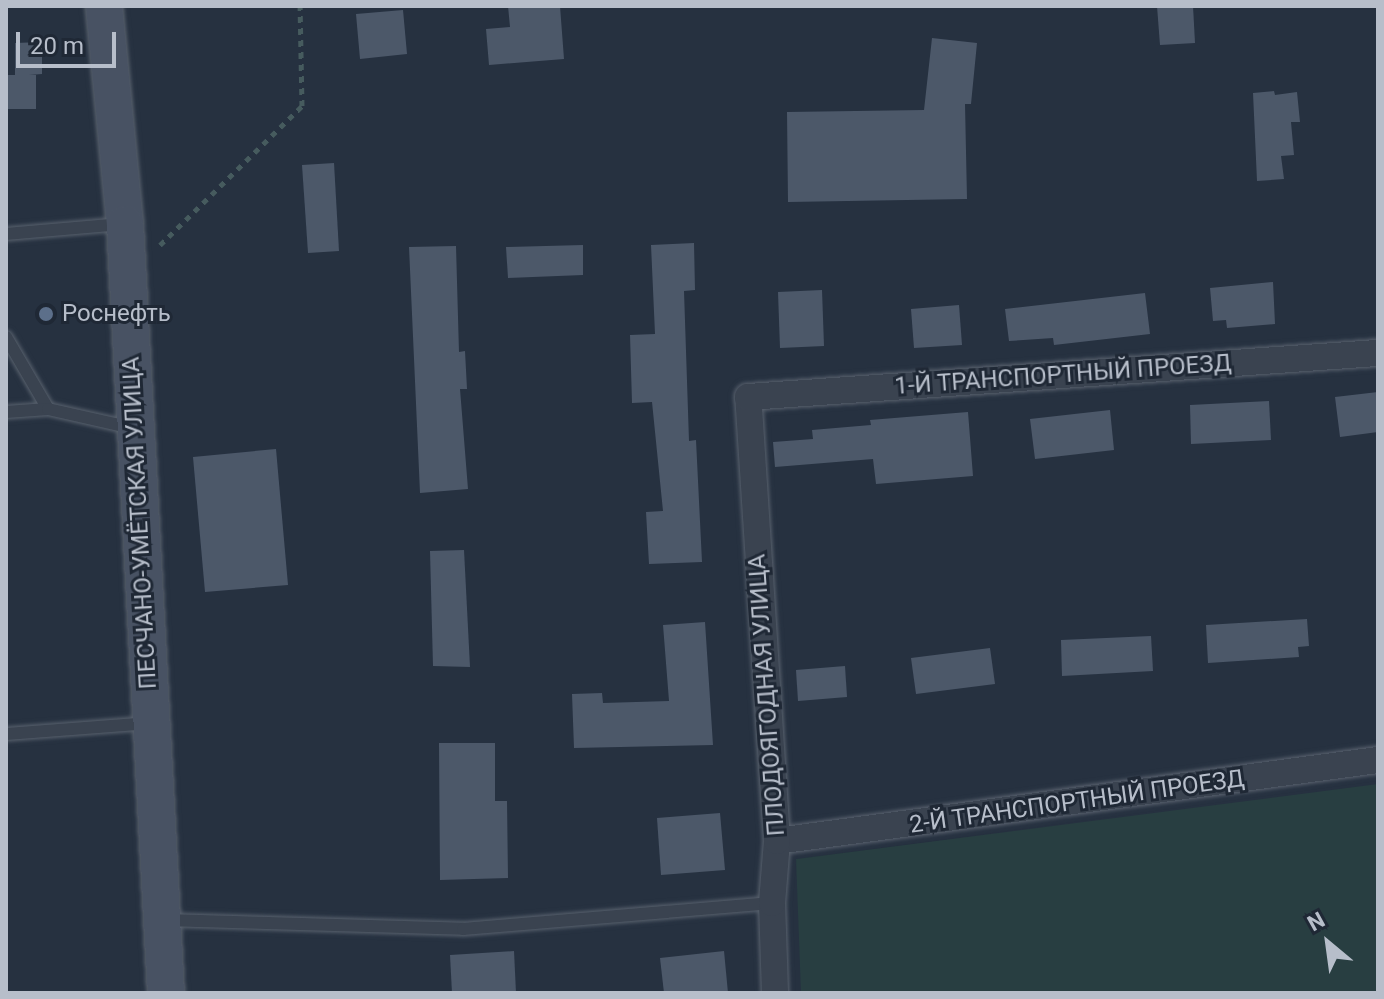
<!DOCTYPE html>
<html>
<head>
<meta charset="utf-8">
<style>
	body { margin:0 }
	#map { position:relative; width:1384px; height:999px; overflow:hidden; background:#263140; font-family:Roboto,sans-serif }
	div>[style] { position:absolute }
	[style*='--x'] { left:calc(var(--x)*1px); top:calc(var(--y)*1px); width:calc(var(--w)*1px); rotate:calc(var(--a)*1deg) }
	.green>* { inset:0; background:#283e41 }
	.building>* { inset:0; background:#4c5869 }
	.path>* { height:5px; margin-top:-2.5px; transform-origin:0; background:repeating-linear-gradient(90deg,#465b5e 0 6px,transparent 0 12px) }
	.roads { filter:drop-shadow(0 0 2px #58616d) drop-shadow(0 0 2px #58616d) }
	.lane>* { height:12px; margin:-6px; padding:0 6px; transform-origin:6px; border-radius:6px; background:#3a4350 }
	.street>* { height:26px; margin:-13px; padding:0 13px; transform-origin:13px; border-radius:13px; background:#3a4350 }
	.secondary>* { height:36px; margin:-18px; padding:0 18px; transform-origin:18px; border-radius:18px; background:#485263 }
	.dots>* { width:22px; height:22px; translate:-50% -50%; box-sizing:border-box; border:4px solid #1f2835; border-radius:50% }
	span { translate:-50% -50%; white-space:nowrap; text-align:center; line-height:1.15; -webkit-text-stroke:6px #1f2835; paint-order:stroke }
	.poi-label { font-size:24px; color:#b7beca }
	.left { translate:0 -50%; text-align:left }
	.street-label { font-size:24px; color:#b7beca }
	.frame { position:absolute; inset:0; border:8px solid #b7beca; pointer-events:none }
	.north { position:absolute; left:1288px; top:903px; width:80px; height:80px; -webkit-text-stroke:6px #1f2835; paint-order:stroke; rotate:331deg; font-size:22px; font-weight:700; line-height:32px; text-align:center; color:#b7beca }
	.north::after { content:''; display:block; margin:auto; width:28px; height:36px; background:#b7beca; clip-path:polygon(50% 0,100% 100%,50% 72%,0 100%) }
	.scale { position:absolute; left:16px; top:32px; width:100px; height:36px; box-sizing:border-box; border:4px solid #b7beca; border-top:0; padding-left:10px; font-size:24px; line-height:28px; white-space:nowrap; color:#b7beca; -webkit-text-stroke:6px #1f2835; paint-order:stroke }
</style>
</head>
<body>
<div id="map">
	<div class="green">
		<i style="clip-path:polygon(1378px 784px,1378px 993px,801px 993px,796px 859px)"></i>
	</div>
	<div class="building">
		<i style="clip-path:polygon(508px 6px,560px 6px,564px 59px,489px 65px,486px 29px,510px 27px)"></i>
		<i style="clip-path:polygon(1157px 6px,1193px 6px,1195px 43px,1160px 45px)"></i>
		<i style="clip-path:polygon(403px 10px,407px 54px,360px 59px,356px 14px)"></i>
		<i style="clip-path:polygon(932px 38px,977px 43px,971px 104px,965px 104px,967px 199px,788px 202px,787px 112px,924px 110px)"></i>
		<i style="clip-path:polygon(42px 42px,42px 74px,29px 75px,36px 75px,36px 109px,6px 109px,6px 75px,15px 75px,15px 43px)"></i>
		<i style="clip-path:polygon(1274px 91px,1275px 95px,1297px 92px,1300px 122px,1291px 122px,1294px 155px,1281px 156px,1284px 179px,1257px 181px,1253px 93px)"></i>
		<i style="clip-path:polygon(334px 163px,339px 251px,308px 253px,302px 165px)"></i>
		<i style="clip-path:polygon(694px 243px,695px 290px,684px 291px,689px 441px,696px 440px,702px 562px,649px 564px,646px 512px,663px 511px,652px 402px,632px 403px,630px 335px,655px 334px,651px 245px)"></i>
		<i style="clip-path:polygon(583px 245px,583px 275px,508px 278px,506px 247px)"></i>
		<i style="clip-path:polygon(456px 246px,459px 352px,465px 351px,467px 389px,460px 389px,468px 489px,420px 493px,409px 247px)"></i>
		<i style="clip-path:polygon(1273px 282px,1275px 324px,1227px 328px,1226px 320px,1213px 321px,1210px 288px)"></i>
		<i style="clip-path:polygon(822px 290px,824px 346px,780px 348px,778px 292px)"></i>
		<i style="clip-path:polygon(1145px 293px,1150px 334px,1054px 345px,1053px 338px,1009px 341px,1005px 309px)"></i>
		<i style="clip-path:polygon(959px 305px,962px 345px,914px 348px,911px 309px)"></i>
		<i style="clip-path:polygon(1378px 392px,1378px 432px,1340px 437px,1335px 397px)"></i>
		<i style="clip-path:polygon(1269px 401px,1271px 440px,1191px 444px,1190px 405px)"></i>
		<i style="clip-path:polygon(1110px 410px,1114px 450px,1035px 459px,1030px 419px)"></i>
		<i style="clip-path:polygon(968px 412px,973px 476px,876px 484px,873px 459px,775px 467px,773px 442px,813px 439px,812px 430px,871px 425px,870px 420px)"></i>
		<i style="clip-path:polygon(276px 449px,288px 585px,205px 592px,193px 457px)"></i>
		<i style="clip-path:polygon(464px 550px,470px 667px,433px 666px,430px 551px)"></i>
		<i style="clip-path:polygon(1307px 619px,1309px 646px,1298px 647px,1299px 657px,1208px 663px,1206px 625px)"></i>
		<i style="clip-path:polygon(705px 622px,713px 745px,574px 748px,572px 694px,602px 693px,603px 703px,669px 701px,663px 625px)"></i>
		<i style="clip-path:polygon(1151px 636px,1153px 671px,1062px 676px,1061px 640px)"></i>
		<i style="clip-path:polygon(990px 648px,995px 684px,916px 694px,911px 658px)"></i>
		<i style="clip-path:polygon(845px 666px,847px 697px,798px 701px,796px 670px)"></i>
		<i style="clip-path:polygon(439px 743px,495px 743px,495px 801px,507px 801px,508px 878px,440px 880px)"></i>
		<i style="clip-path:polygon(720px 813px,725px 870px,661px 875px,657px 818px)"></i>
		<i style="clip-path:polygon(514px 951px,516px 993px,452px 993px,450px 955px)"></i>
		<i style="clip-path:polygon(724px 951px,728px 993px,664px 993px,660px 958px)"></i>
	</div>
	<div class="path">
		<i style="--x:160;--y:245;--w:199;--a:-44.4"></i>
		<i style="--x:302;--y:106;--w:100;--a:-91.1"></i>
	</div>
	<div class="roads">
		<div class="lane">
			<i style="--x:6;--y:234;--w:116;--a:-4.9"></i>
			<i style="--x:6;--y:337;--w:83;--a:59.7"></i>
			<i style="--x:6;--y:412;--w:42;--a:-4.1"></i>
			<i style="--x:48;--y:409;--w:86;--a:12.7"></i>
			<i style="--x:6;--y:734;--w:142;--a:-4.4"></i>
			<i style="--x:165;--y:920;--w:298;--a:1.7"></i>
			<i style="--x:463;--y:929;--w:310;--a:-4.8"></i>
		</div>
		<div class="street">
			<i style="--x:777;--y:841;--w:606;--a:-7.68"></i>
			<i style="--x:775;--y:993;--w:90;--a:-91.9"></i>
			<i style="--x:772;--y:903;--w:62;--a:-85.4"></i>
			<i style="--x:777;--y:841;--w:445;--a:-93.7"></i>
			<i style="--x:748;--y:397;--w:632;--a:-4"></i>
		</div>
		<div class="secondary">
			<i style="--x:104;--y:6;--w:219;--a:84.5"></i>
			<i style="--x:125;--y:224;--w:770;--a:86.95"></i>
		</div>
	</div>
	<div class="dots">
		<i style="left:46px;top:314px;background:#5c6f8a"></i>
	</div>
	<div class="poi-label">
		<span class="left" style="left:62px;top:314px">Роснефть</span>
	</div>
	<div class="street-label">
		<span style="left:1063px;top:375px;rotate:-4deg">1-Й ТРАНСПОРТНЫЙ ПРОЕЗД</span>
		<span style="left:140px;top:523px;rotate:-93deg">ПЕСЧАНО-УМЁТСКАЯ УЛИЦА</span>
		<span style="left:767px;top:695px;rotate:-94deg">ПЛОДОЯГОДНАЯ УЛИЦА</span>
		<span style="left:1077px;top:802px;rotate:-8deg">2-Й ТРАНСПОРТНЫЙ ПРОЕЗД</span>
	</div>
	<div class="frame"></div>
	<div class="north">N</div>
	<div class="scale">20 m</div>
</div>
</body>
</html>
